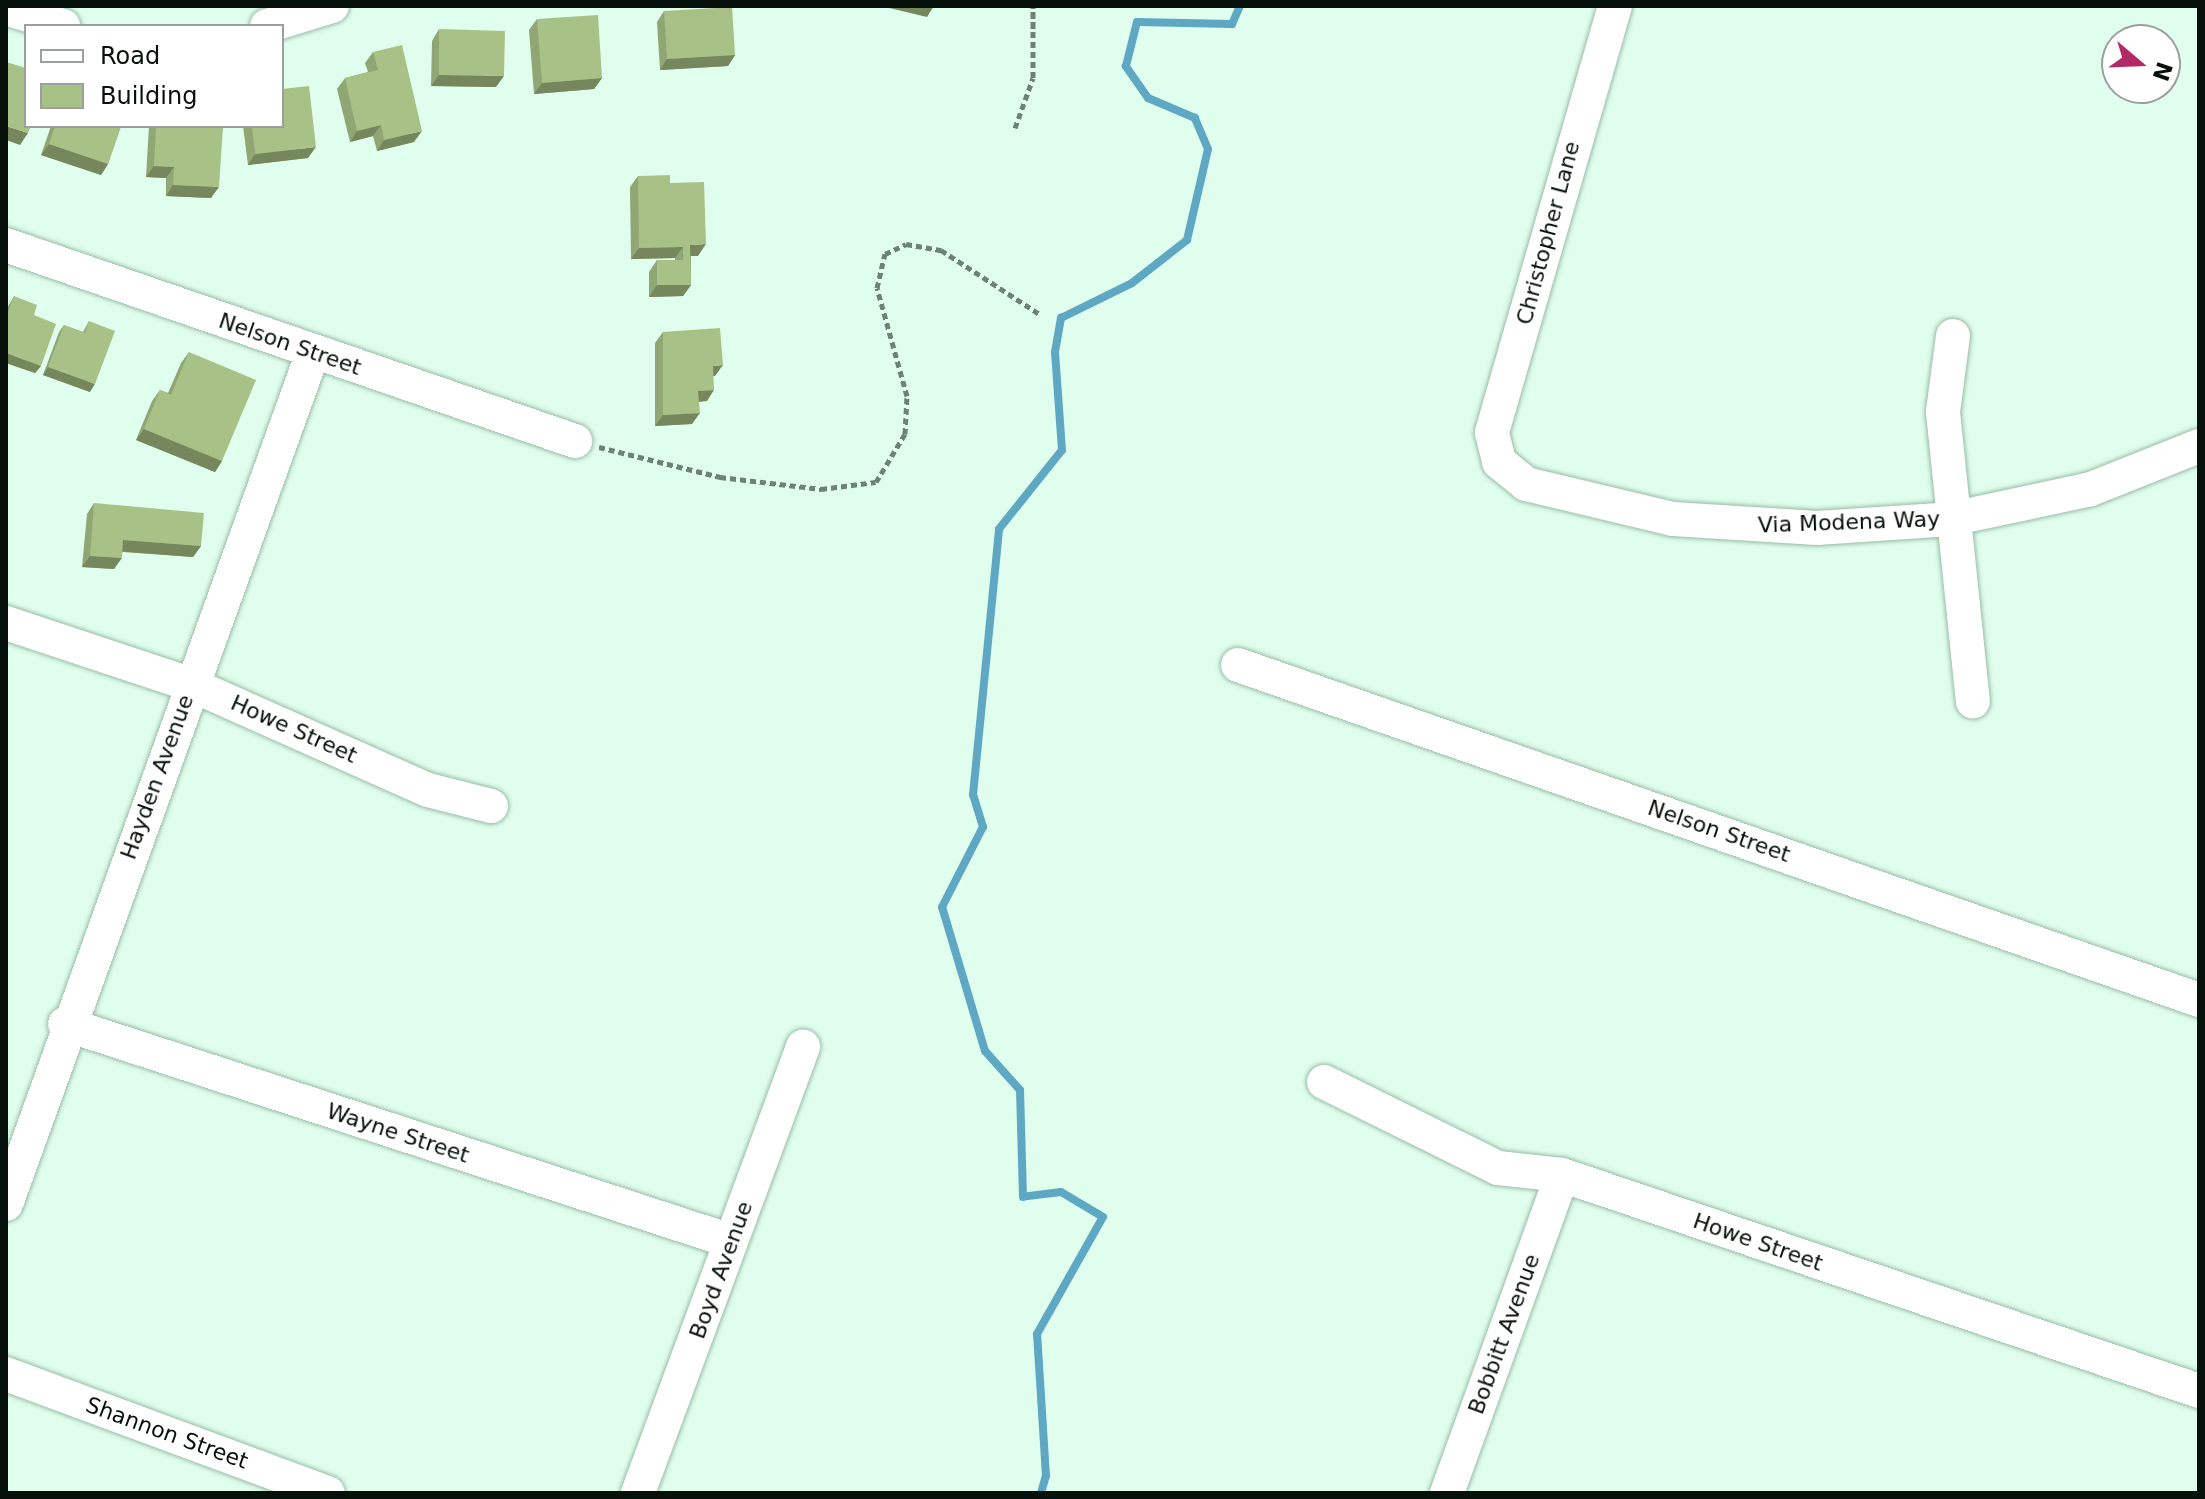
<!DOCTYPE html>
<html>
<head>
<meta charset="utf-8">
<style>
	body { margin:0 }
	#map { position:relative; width:2205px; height:1499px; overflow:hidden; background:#e0feed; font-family:"DejaVu Sans",sans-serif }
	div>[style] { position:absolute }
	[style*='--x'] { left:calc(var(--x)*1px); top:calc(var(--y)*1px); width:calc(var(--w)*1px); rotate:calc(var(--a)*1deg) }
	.stream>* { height:8px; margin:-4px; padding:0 4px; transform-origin:4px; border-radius:4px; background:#5ea8c3 }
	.path>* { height:5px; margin-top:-2.5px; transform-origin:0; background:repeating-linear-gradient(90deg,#6d8176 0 6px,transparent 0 10px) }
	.roads { filter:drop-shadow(0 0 2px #98bca7) drop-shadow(0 0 2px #98bca7) }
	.minor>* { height:34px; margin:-17px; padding:0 17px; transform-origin:17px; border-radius:17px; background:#fff }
	.wall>* { inset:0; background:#90a674 }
	.shaded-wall>* { inset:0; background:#76875e }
	.building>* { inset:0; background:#a8c187 }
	span { translate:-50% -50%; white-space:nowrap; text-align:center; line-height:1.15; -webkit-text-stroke:6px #fff; paint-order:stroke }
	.street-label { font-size:22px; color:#05110a }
	.frame { position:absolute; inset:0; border:8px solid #05110a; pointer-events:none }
	.legend { position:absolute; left:24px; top:24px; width:260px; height:104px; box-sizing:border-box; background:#fff; border:2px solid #9ba09d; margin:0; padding:10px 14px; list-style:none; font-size:24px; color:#05110a }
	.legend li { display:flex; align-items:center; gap:16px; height:40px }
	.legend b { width:40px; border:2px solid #9ba09d }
	.north { position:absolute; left:2101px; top:24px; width:80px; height:80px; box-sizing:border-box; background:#fff; border:2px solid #9ba09d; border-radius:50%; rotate:109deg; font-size:22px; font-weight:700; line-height:32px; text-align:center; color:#05110a }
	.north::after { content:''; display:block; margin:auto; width:28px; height:36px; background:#b32968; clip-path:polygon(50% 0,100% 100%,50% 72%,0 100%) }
</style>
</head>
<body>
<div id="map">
	<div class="stream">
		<i style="--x:1041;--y:1493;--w:18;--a:-74"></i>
		<i style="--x:1046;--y:1476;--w:142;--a:-93.6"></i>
		<i style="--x:1037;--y:1334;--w:134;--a:-60.6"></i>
		<i style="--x:1103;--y:1217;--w:49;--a:-149.2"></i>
		<i style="--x:1061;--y:1192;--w:38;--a:173"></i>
		<i style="--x:1023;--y:1197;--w:107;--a:-91.6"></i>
		<i style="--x:1020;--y:1090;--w:52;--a:-131.9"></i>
		<i style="--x:985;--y:1051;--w:150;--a:-106.6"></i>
		<i style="--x:942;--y:907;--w:90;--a:-62.9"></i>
		<i style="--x:983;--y:827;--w:34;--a:-107"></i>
		<i style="--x:973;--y:795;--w:267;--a:-84.4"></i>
		<i style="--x:999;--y:529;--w:101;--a:-51.4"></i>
		<i style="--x:1062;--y:450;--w:98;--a:-94.1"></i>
		<i style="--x:1055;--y:352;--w:35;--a:-80"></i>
		<i style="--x:1061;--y:318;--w:79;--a:-26.2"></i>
		<i style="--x:1132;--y:283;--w:70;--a:-38"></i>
		<i style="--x:1187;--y:240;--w:93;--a:-77"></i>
		<i style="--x:1208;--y:149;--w:34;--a:-113"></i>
		<i style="--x:1195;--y:118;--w:51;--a:-156.9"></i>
		<i style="--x:1148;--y:98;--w:39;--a:-125"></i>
		<i style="--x:1126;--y:66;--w:45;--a:-76"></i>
		<i style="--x:1137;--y:22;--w:95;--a:1.2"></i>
		<i style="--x:1232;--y:24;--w:20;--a:-66"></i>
	</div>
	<div class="path">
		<i style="--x:1015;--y:128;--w:53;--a:-70.2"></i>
		<i style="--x:1033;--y:78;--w:72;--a:-90"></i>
		<i style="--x:599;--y:447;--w:125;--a:13.9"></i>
		<i style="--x:720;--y:477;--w:102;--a:6.8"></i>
		<i style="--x:821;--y:489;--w:55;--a:-7.3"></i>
		<i style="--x:876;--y:482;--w:56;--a:-58.9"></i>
		<i style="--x:905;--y:434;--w:38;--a:-87"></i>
		<i style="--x:907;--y:396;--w:112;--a:-105.5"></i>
		<i style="--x:877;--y:288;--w:35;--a:-77"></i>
		<i style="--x:885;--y:254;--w:23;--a:-25"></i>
		<i style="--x:906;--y:244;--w:36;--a:10"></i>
		<i style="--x:941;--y:250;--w:119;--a:33"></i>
	</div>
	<div class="roads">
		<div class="minor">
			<i style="--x:1615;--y:6;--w:444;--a:106.1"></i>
			<i style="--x:1492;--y:433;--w:30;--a:76"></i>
			<i style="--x:1499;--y:462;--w:35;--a:39"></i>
			<i style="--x:1526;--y:484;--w:151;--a:13.4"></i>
			<i style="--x:1673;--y:519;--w:144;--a:3.6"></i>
			<i style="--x:1817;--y:528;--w:134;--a:-3.8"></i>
			<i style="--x:1951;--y:519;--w:143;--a:-12.1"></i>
			<i style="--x:2091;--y:489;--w:116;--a:-21.7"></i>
			<i style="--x:6;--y:8;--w:60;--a:17.5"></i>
			<i style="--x:267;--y:26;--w:68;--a:-17.1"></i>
			<i style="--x:6;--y:245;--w:602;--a:19.01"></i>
			<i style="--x:1953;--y:336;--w:77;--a:97.5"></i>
			<i style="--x:1943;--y:412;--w:291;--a:84.1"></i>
			<i style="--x:6;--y:623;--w:196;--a:18.4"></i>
			<i style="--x:192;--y:685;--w:258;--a:24"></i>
			<i style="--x:428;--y:790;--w:65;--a:14.3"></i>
			<i style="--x:1238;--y:665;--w:1018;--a:19.22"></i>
			<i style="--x:65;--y:1024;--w:700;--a:18.05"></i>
			<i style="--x:1324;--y:1082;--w:194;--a:26.3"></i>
			<i style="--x:1498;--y:1168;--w:64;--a:6.2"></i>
			<i style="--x:1562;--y:1175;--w:673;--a:18.73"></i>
			<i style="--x:6;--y:1204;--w:906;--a:-70.18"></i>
			<i style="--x:6;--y:1374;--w:343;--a:20.3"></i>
			<i style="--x:638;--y:1493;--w:476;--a:-69.7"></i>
			<i style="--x:1447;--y:1493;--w:338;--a:-70.1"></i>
		</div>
	</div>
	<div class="wall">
		<i style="clip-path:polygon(664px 11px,735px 55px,728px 66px,660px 70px,657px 22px)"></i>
		<i style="clip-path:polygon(537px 19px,602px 78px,594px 89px,534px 94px,529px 30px)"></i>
		<i style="clip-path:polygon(439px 29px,496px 87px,431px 86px,432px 41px)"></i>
		<i style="clip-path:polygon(373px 52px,414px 142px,377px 151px,373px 136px,350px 142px,337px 89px,345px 78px,368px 72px,365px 63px)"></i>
		<i style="clip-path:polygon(51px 126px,121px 126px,108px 164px,101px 175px,41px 155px)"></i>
		<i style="clip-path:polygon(149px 126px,223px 126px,211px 198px,166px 196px,166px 178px,146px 177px)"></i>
		<i style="clip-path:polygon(243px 126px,282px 126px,308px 158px,248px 165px)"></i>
		<i style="clip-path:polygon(638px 176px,670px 183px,698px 256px,691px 256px,691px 285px,683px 296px,649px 297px,649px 272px,657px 260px,675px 260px,675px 258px,631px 259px,630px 187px)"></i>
		<i style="clip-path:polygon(14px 296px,41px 366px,35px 373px,6px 363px,6px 310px)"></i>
		<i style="clip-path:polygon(89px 321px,90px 392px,43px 375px,59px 332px,64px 325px,83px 332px)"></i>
		<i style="clip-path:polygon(663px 332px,715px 376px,713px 376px,707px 401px,699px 402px,692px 424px,655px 426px,655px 343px)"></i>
		<i style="clip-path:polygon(189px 352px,222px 461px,215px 472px,136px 440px,152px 401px,160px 390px,168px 393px,181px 363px)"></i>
		<i style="clip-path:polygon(94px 503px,201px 546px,193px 557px,122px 552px,114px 569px,82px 567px,87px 514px)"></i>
	</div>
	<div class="shaded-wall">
		<i style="clip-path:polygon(881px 6px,934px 6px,927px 17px)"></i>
		<i style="clip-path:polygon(735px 55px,728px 66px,660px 70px,667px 59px)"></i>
		<i style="clip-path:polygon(439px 75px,504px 76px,496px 87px,431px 86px)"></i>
		<i style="clip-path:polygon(602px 78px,594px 89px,534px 94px,542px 83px)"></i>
		<i style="clip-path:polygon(381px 125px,373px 136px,350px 142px,357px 131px)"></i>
		<i style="clip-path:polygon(6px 126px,28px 133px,20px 145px,6px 140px)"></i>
		<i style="clip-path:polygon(422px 131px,414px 142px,377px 151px,384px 140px)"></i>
		<i style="clip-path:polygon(49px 144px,108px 164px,101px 175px,41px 155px)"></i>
		<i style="clip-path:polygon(316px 147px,308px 158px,248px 165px,255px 154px)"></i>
		<i style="clip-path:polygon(154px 166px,174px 167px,166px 178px,146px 177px)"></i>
		<i style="clip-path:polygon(173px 185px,219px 187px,211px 198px,166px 196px)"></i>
		<i style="clip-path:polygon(706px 244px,698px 256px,682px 256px,690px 245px)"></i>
		<i style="clip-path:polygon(683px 247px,675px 258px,631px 259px,639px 248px)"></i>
		<i style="clip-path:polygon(657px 285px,691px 285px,683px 296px,649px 297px)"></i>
		<i style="clip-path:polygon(6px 353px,41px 366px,35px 373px,6px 363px)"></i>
		<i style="clip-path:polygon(723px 365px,715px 376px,705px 377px,713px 366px)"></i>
		<i style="clip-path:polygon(48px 367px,95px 384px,90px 392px,43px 375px)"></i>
		<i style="clip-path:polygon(714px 390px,707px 401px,690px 402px,698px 391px)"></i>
		<i style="clip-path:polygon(700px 413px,692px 424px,655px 426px,663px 415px)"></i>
		<i style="clip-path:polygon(144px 429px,222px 461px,215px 472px,136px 440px)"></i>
		<i style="clip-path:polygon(123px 540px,201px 546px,193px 557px,116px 551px)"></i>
		<i style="clip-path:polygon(90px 556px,122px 558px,114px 569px,82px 567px)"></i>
	</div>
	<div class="building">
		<i style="clip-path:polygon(732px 7px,735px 55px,667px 59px,664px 11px)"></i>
		<i style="clip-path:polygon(598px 15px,602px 78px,542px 83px,537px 19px)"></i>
		<i style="clip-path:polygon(439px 29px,505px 31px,504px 76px,439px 75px)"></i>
		<i style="clip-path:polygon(402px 45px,422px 131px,384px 140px,381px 125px,357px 131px,345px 78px,378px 70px,373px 52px)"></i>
		<i style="clip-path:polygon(6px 62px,26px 68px,26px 126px,31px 126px,28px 133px,6px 126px)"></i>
		<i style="clip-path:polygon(309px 86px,316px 147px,255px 154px,252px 126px,282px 126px,282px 89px)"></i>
		<i style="clip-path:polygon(55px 126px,121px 126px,108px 164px,49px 144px)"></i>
		<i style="clip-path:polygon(156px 126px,223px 126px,219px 187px,173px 185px,174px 167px,154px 166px)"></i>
		<i style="clip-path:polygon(670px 175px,670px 183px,704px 182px,706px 244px,690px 245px,691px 285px,657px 285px,657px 260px,683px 260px,683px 247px,639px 248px,638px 176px)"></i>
		<i style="clip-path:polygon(14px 296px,37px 305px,34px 315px,56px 324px,41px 366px,6px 353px,6px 316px)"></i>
		<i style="clip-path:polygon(89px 321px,115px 331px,95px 384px,48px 367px,64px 325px,85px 333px)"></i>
		<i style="clip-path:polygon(720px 328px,723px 365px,713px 366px,714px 390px,698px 391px,700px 413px,663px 415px,663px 332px)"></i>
		<i style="clip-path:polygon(189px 352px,256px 380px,222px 461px,144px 429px,160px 390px,171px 395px)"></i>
		<i style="clip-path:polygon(94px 503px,204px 513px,201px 546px,123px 540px,122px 558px,90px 556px)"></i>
	</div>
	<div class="street-label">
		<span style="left:1548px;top:233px;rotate:-75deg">Christopher Lane</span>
		<span style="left:290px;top:344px;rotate:19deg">Nelson Street</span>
		<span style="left:1849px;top:522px;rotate:-2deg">Via Modena Way</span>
		<span style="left:294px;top:729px;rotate:24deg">Howe Street</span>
		<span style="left:157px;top:777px;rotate:-70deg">Hayden Avenue</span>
		<span style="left:1719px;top:831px;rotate:19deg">Nelson Street</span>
		<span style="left:398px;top:1133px;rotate:18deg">Wayne Street</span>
		<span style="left:1758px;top:1242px;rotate:19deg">Howe Street</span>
		<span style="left:721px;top:1270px;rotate:-70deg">Boyd Avenue</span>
		<span style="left:1504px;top:1334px;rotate:-70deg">Bobbitt Avenue</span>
		<span style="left:167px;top:1433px;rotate:20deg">Shannon Street</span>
	</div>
	<div class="frame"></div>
	<ul class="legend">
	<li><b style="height:10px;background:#fff"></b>Road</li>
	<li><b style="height:22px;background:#a8c187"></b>Building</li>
	</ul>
	<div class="north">N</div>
</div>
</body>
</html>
